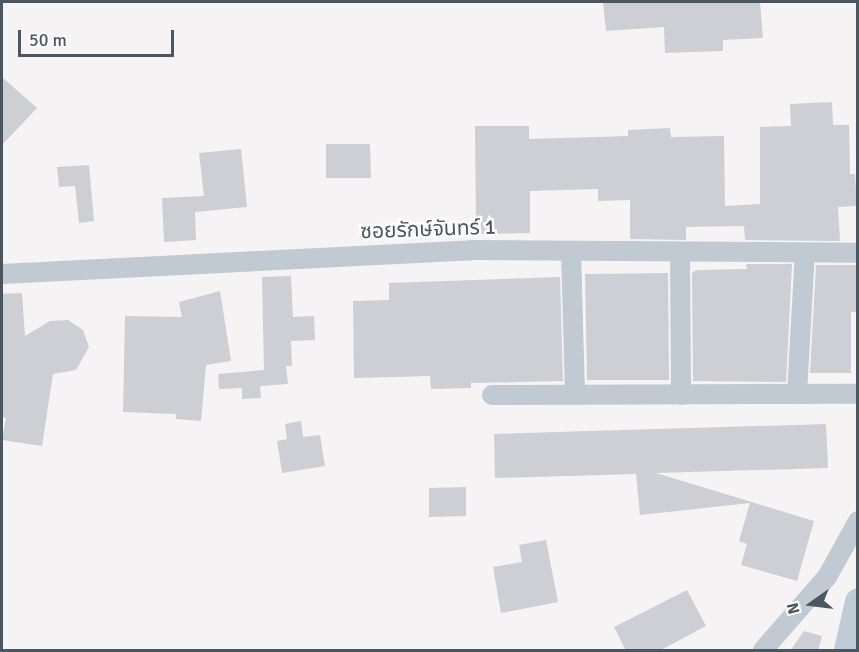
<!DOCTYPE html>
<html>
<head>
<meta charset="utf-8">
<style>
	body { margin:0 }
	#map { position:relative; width:859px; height:652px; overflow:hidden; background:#f5f3f3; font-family:Signika,"Noto Sans Thai",sans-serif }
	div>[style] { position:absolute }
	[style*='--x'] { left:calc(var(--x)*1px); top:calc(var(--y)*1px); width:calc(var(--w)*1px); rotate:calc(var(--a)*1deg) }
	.building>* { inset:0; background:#cdcfd5 }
	.street>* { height:20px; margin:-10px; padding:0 10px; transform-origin:10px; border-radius:10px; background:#c1cad2 }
	.secondary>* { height:27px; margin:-13.5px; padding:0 13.5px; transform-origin:13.5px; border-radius:13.5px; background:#c1cbd6 }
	span { translate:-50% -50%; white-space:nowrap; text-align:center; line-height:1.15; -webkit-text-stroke:5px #fff; paint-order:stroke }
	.street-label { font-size:21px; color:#4a5661 }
	.frame { position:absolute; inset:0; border:3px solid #4a5661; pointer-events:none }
	.north { position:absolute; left:781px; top:574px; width:60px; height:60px; -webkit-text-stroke:4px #fff; paint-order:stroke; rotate:256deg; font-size:16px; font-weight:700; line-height:24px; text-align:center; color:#4a5661 }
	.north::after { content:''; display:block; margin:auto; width:21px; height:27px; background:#4a5661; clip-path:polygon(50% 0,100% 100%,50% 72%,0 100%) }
	.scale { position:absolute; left:18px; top:30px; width:156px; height:27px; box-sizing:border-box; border:3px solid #4a5661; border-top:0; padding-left:8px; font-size:18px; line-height:21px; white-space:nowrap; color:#4a5661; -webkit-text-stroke:4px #fff; paint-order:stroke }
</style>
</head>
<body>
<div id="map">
	<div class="building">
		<i style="clip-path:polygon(603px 2px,760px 2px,763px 38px,723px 40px,723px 51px,665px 53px,664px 27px,606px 31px)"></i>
		<i style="clip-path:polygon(2px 77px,37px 108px,2px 145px)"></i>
		<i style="clip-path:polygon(832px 102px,833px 125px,849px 125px,850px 174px,855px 174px,857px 206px,838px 207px,840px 241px,745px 240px,744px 226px,686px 227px,686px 240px,630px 239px,630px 200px,598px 201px,598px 189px,530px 191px,530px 233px,476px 234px,475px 126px,529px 126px,529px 139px,628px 136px,628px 130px,670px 128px,671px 137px,724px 136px,725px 206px,760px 204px,760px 127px,791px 126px,790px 104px)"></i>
		<i style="clip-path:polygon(326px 144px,370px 144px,371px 178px,326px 178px)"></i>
		<i style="clip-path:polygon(241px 149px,247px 207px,195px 212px,196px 240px,164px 242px,162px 198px,204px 196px,199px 153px)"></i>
		<i style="clip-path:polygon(89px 165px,94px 221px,79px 223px,75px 186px,59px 187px,57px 167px)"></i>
		<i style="clip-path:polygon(746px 264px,792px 264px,786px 382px,693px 381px,692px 273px,696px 270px,747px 269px)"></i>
		<i style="clip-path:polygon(816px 265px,858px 265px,858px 312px,851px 312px,851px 373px,810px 373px)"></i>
		<i style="clip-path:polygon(668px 273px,669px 380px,587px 380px,585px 274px)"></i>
		<i style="clip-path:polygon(291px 276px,293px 317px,314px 316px,315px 340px,291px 341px,292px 366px,286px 366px,288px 384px,260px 386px,261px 398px,242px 399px,242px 388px,219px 389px,218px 374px,264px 370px,262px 277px)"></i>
		<i style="clip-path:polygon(560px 277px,563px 381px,471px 383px,471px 388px,431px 389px,430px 376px,354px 378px,353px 301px,389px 300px,389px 283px)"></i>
		<i style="clip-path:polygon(220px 291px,231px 361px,206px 365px,201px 421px,176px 419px,176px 414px,123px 412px,125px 316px,182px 317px,179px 302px)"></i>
		<i style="clip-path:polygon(22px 293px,25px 336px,50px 321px,68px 320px,83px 330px,89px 347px,76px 370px,53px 374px,42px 446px,2px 440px,6px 418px,2px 417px,2px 294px)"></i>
		<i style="clip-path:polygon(301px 421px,303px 437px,320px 435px,325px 466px,282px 473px,277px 441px,287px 439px,285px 424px)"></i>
		<i style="clip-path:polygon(826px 424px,828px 468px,656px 473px,814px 521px,797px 581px,741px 565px,747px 544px,739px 541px,750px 503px,640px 515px,636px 474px,495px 478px,494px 434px)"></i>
		<i style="clip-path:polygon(466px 487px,466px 516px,429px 517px,429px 488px)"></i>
		<i style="clip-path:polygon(546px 540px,558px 602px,501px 613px,493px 567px,522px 562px,519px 545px)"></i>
		<i style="clip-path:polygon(687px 590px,706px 626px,659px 651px,626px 651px,614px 627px)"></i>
		<i style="clip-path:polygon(804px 631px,822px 636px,818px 651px,790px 651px)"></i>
	</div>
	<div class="street">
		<i style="--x:571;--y:251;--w:144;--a:88.4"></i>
		<i style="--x:680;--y:252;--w:143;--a:89.6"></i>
		<i style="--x:2;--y:274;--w:471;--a:-2.9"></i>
		<i style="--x:472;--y:250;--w:386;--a:0.4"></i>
		<i style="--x:797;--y:394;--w:141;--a:-86.8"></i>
		<i style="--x:492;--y:395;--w:366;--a:-0.2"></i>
		<i style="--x:763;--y:650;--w:97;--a:-48.8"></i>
		<i style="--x:827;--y:577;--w:64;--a:-61"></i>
	</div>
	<div class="secondary">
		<i style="--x:847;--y:650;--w:50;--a:-77.3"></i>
	</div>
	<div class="street-label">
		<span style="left:428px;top:229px;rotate:-2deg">ซอยรักษ์จันทร์ 1</span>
	</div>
	<div class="frame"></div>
	<div class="north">N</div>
	<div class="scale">50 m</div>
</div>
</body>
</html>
